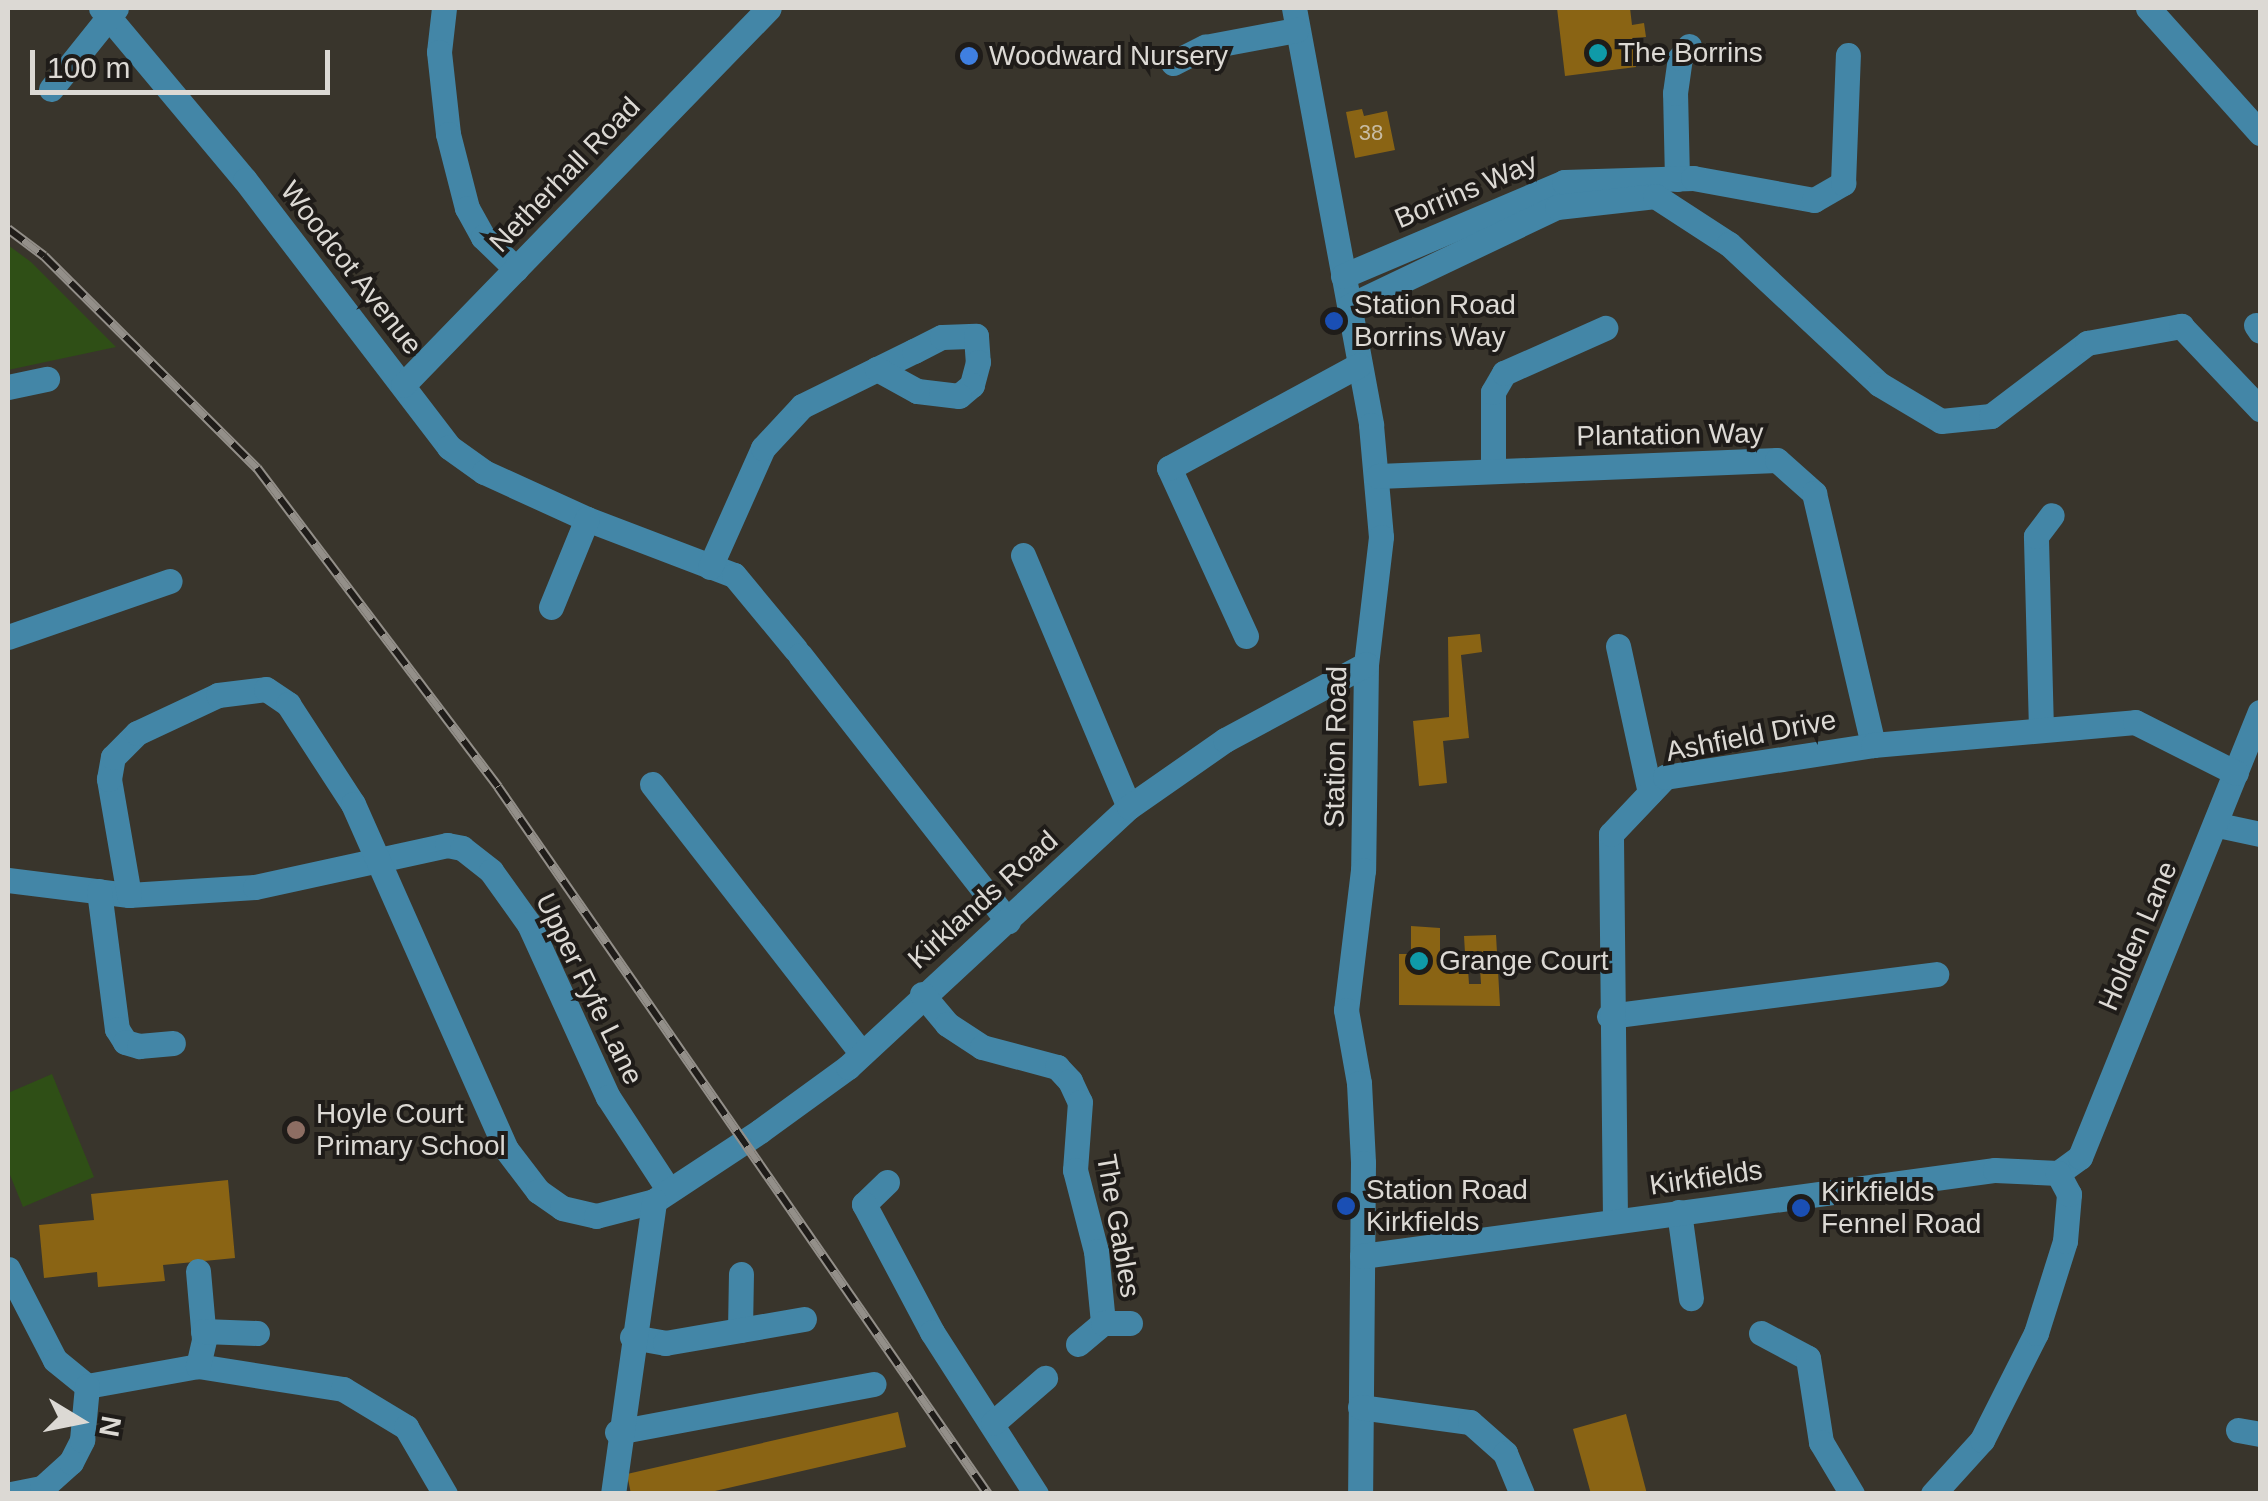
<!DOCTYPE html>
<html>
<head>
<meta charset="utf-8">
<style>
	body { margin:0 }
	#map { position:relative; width:2268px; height:1501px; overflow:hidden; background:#39352c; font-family:Arial,sans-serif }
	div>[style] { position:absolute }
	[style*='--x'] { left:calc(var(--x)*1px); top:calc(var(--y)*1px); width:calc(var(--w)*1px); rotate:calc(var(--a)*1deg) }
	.green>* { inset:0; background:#2f4f16 }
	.building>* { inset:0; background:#8a6414 }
	.minor>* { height:25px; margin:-12.5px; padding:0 12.5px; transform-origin:12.5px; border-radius:12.5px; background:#4386a7 }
	.rail>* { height:10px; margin-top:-5px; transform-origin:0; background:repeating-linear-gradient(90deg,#1f1c19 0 19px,#938f89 0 38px); box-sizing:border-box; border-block:2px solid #938f89 }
	.dots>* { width:28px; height:28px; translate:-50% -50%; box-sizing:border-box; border:5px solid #1f1c19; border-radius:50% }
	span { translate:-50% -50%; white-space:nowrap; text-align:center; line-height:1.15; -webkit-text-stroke:8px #1f1c19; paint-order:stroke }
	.number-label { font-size:22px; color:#c8bca4 }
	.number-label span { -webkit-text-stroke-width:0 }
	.poi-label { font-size:28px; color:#dcd9d4 }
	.left { translate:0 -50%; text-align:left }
	.street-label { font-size:28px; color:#dcd9d4 }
	.frame { position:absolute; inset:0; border:10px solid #dcd9d4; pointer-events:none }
	.north { position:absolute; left:30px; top:1371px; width:100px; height:100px; -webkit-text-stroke:8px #1f1c19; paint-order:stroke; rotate:100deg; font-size:28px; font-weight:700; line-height:40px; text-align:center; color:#dcd9d4 }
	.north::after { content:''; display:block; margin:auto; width:35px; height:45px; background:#dcd9d4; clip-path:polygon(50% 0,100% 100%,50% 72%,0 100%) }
	.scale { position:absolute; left:30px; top:50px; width:300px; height:45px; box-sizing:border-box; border:5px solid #dcd9d4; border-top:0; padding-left:12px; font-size:30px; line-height:35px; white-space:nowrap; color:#dcd9d4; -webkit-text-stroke:8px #1f1c19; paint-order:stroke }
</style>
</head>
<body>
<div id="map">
	<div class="green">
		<i style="clip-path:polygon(8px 245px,31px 262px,116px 347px,8px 370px)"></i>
		<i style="clip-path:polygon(52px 1074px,94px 1177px,23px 1207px,8px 1170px,8px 1093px)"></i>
	</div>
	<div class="building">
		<i style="clip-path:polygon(1557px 8px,1630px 8px,1632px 25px,1644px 23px,1646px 37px,1632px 38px,1636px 67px,1565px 76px)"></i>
		<i style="clip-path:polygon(1362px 109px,1364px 116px,1387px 111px,1395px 150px,1355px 158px,1346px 112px)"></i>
		<i style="clip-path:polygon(1480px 634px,1482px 652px,1461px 655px,1469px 738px,1443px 741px,1447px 783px,1419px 786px,1413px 721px,1449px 717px,1448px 637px)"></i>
		<i style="clip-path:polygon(1411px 926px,1440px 928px,1440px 969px,1468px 969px,1469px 984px,1481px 984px,1479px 952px,1465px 953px,1464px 936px,1496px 935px,1500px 1006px,1399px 1005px,1399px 954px,1411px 954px)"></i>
		<i style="clip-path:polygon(228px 1180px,235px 1258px,163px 1265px,165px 1281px,98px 1287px,97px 1272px,44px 1278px,39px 1225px,94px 1220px,91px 1194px)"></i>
		<i style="clip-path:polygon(898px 1412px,906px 1447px,702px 1494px,631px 1494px,627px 1474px)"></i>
		<i style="clip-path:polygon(1626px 1414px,1647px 1494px,1591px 1494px,1573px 1429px)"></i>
	</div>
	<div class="minor">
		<i style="--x:101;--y:8;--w:224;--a:50.1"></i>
		<i style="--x:245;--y:180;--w:336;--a:52.6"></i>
		<i style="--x:449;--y:447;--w:43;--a:35.5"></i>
		<i style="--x:484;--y:472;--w:113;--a:24.5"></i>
		<i style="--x:587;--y:519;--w:157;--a:20.9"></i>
		<i style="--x:734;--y:575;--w:97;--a:50.4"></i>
		<i style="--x:444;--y:8;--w:44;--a:96.5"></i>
		<i style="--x:439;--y:52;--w:82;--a:83.7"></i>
		<i style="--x:448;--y:134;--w:76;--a:75.6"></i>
		<i style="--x:467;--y:208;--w:33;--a:61"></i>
		<i style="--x:483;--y:237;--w:46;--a:44.1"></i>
		<i style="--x:1294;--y:8;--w:424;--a:79.5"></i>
		<i style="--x:1371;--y:425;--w:112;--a:84.9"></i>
		<i style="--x:1381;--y:537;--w:128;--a:96.7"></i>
		<i style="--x:1366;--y:664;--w:206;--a:90.8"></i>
		<i style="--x:1363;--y:870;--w:141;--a:96.9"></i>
		<i style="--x:1346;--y:1010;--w:74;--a:79.9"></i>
		<i style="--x:1359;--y:1083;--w:80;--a:87.1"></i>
		<i style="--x:1363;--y:1163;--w:331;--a:90.5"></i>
		<i style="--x:2148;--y:8;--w:168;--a:48.1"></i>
		<i style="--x:1173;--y:63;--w:36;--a:-27"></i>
		<i style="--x:1205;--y:47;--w:93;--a:-10.6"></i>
		<i style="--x:51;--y:89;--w:104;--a:-51.3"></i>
		<i style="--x:1677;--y:179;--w:86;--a:-91.3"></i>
		<i style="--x:1675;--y:93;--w:35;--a:-82"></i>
		<i style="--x:1680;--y:58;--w:15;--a:-53"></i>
		<i style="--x:1343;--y:276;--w:240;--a:-23"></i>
		<i style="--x:1564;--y:182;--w:129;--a:-1.8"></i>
		<i style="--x:1693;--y:178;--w:123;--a:10.3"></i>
		<i style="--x:1814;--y:200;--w:34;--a:-30"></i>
		<i style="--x:1843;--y:183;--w:128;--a:-87.8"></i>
		<i style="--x:1349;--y:306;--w:230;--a:-25.5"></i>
		<i style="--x:1557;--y:207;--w:99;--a:-6.4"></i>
		<i style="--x:1655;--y:196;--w:88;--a:33"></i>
		<i style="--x:1729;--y:244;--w:205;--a:43"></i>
		<i style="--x:1879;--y:384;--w:72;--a:30.8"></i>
		<i style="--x:1941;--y:421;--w:50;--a:-5.7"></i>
		<i style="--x:1991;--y:416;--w:121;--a:-37.2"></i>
		<i style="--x:2087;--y:343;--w:96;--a:-10.3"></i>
		<i style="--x:2181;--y:326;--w:115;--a:46.4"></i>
		<i style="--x:2256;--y:325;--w:7;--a:56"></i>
		<i style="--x:403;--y:385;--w:525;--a:-45.85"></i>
		<i style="--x:8;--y:387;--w:40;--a:-12"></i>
		<i style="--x:1493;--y:470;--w:78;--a:-90"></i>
		<i style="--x:1493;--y:392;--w:22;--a:-60"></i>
		<i style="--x:1504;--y:373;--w:111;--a:-24"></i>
		<i style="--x:1378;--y:476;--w:399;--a:-2.3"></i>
		<i style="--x:1777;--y:460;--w:50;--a:41.7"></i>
		<i style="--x:1814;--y:493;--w:259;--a:76.8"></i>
		<i style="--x:1023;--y:555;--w:273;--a:67.2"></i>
		<i style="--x:710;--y:567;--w:130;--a:-66"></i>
		<i style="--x:763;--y:448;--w:57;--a:-47.1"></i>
		<i style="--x:802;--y:406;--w:125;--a:-26.2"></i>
		<i style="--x:914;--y:351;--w:31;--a:-27"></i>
		<i style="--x:942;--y:337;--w:34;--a:-2"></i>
		<i style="--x:976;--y:336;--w:26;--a:86"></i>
		<i style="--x:978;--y:362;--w:24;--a:105"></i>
		<i style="--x:972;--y:385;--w:17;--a:140"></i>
		<i style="--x:959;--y:396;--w:42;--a:-173.2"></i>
		<i style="--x:917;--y:391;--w:46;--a:-151.2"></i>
		<i style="--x:551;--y:607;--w:95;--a:-67.8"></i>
		<i style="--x:1246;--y:636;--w:185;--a:-114.6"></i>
		<i style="--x:1169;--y:468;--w:216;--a:-28.5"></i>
		<i style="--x:8;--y:637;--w:171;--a:-19.1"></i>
		<i style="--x:1618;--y:646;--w:150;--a:77.7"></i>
		<i style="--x:800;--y:655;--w:338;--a:52"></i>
		<i style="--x:2041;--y:730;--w:194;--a:-91.5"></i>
		<i style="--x:2036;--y:536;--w:26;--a:-53"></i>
		<i style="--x:652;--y:784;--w:340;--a:52.1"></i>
		<i style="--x:2218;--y:825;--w:43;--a:12.1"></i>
		<i style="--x:8;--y:880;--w:122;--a:7.1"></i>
		<i style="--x:129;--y:895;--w:126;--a:-3.6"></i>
		<i style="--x:255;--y:887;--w:197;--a:-12.3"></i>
		<i style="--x:447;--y:845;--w:15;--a:11"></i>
		<i style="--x:462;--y:848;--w:37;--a:38"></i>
		<i style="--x:491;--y:871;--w:65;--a:54.4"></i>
		<i style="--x:529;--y:924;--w:190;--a:65.5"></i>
		<i style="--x:608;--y:1097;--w:110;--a:56.9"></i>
		<i style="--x:99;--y:891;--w:139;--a:82.6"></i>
		<i style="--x:117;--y:1029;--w:15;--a:58"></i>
		<i style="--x:125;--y:1042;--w:15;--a:16"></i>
		<i style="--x:139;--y:1046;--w:34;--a:-5"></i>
		<i style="--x:129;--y:895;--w:118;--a:-99.8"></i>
		<i style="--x:109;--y:779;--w:22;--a:-80"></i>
		<i style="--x:113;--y:757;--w:34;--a:-45"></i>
		<i style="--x:137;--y:733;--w:89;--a:-25.1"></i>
		<i style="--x:218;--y:695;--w:48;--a:-7.1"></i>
		<i style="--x:266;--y:689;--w:27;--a:34"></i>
		<i style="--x:288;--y:704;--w:119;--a:57"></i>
		<i style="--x:353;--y:804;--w:377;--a:66.1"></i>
		<i style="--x:506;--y:1149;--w:53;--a:52.7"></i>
		<i style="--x:538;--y:1191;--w:29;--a:35"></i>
		<i style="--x:562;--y:1208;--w:35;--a:13"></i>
		<i style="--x:596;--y:1216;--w:60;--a:-14.5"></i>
		<i style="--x:654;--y:1201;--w:127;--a:-33.4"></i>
		<i style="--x:760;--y:1131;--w:109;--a:-36"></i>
		<i style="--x:848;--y:1067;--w:383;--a:-42.8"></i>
		<i style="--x:1129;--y:807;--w:117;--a:-34.9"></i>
		<i style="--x:1225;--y:740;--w:160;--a:-28.3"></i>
		<i style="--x:922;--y:994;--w:39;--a:50"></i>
		<i style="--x:947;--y:1024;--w:42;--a:33.3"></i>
		<i style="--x:982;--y:1047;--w:78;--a:14.9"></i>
		<i style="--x:1057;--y:1067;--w:19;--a:47"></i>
		<i style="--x:1070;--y:1081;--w:23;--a:65"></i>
		<i style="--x:1080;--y:1102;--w:68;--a:94.2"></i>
		<i style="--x:1075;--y:1170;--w:84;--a:75.5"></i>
		<i style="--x:1096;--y:1251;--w:72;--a:84.4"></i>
		<i style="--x:1609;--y:1016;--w:330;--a:-7.3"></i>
		<i style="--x:2058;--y:1173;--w:27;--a:-36"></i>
		<i style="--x:2080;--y:1157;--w:480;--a:-68"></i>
		<i style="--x:887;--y:1182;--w:32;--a:136"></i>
		<i style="--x:864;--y:1204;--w:145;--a:62"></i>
		<i style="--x:932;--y:1332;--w:193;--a:57.3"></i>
		<i style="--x:1679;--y:1212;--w:87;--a:82.1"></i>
		<i style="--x:1615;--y:1220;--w:386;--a:-90.6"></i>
		<i style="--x:1611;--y:834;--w:79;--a:-46.5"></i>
		<i style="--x:1665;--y:777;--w:210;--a:-8.7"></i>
		<i style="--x:1873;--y:745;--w:263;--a:-5"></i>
		<i style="--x:2135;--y:722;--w:113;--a:26.8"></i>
		<i style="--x:1362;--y:1256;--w:639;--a:-7.74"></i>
		<i style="--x:1995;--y:1170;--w:63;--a:2.7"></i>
		<i style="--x:8;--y:1269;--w:102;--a:62.7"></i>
		<i style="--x:55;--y:1360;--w:41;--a:39.1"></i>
		<i style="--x:87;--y:1386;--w:113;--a:-10.2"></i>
		<i style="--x:198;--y:1366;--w:147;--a:9"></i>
		<i style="--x:343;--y:1389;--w:74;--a:31.1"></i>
		<i style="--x:406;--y:1427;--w:78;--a:59.8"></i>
		<i style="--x:198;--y:1271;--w:69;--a:85"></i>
		<i style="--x:204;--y:1340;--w:27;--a:103"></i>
		<i style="--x:740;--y:1330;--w:56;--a:-89"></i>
		<i style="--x:203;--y:1331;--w:54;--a:2.1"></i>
		<i style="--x:1761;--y:1333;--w:53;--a:28"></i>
		<i style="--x:1808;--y:1358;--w:85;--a:81.2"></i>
		<i style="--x:1821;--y:1442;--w:61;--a:59.2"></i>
		<i style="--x:632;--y:1337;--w:34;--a:10"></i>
		<i style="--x:665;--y:1343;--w:141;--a:-9.8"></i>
		<i style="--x:1078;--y:1344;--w:33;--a:-40"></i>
		<i style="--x:1103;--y:1323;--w:27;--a:0"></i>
		<i style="--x:1360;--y:1407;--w:111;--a:7.8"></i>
		<i style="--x:1470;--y:1422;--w:47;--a:41.5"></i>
		<i style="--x:1505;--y:1453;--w:44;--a:67.5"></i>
		<i style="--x:993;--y:1423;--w:69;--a:-40.9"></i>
		<i style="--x:2238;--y:1430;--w:22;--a:10"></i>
		<i style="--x:617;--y:1432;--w:261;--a:-10.6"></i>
		<i style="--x:11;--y:1494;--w:32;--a:-11"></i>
		<i style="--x:42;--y:1488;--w:39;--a:-42"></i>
		<i style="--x:71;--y:1462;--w:25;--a:-63"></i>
		<i style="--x:82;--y:1440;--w:54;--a:-84.7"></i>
		<i style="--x:613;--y:1494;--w:296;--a:-82"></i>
		<i style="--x:1933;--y:1494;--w:73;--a:-47.8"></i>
		<i style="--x:1982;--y:1440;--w:120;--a:-63.2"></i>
		<i style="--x:2036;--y:1333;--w:96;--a:-72.5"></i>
		<i style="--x:2065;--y:1241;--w:47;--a:-85.1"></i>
		<i style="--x:2069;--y:1194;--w:24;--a:-118"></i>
	</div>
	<div class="rail">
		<i style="--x:8;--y:229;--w:45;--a:36.9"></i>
		<i style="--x:44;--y:256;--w:301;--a:44.9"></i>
		<i style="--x:257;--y:468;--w:400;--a:52.9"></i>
		<i style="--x:498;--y:787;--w:860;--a:55.28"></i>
	</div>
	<div class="dots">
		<i style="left:1598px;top:53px;background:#0f9aa8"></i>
		<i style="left:969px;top:56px;background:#3f7fe0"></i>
		<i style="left:1334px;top:321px;background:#1a4fb4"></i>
		<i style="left:1419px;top:961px;background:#0f9aa8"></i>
		<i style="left:296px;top:1130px;background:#8d6e63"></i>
		<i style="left:1346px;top:1206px;background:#1a4fb4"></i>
		<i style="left:1801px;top:1208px;background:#1a4fb4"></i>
	</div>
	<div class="number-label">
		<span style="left:1371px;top:133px">38</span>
	</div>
	<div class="poi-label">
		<span class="left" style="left:1618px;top:53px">The Borrins</span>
		<span class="left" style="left:989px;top:56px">Woodward Nursery</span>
		<span class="left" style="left:1354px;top:321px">Station Road<br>Borrins Way</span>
		<span class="left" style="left:1439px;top:961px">Grange Court</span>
		<span class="left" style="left:316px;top:1130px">Hoyle Court<br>Primary School</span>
		<span class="left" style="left:1366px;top:1206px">Station Road<br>Kirkfields</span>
		<span class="left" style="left:1821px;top:1208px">Kirkfields<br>Fennel Road</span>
	</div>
	<div class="street-label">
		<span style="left:565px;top:175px;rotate:-46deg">Netherhall Road</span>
		<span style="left:1466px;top:191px;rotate:-23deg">Borrins Way</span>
		<span style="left:351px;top:268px;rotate:52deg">Woodcot Avenue</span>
		<span style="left:1670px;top:435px;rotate:-1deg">Plantation Way</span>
		<span style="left:1751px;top:736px;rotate:-11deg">Ashfield Drive</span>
		<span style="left:1336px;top:747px;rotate:-89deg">Station Road</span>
		<span style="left:983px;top:900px;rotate:-42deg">Kirklands Road</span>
		<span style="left:2138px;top:936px;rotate:-67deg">Holden Lane</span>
		<span style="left:589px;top:989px;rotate:64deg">Upper Fyfe Lane</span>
		<span style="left:1706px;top:1178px;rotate:-8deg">Kirkfields</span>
		<span style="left:1118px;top:1226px;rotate:80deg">The Gables</span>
	</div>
	<div class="frame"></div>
	<div class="north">N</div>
	<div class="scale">100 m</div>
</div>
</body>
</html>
